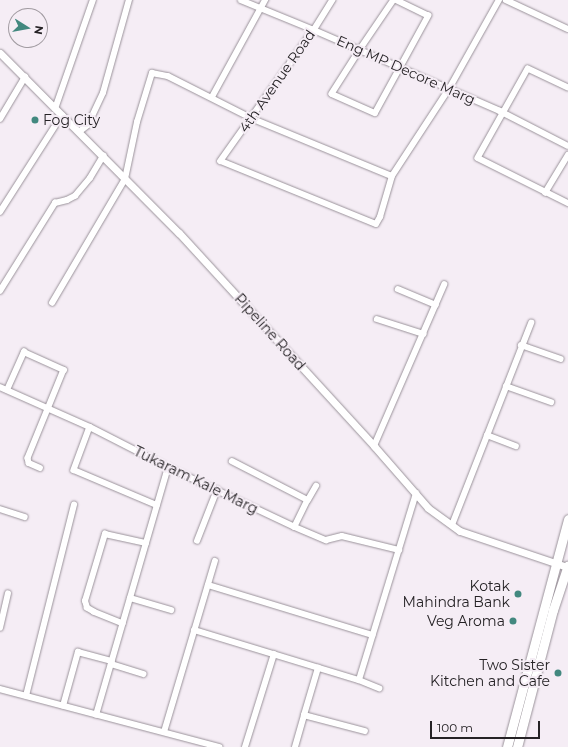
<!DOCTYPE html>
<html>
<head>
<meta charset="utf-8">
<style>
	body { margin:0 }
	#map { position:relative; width:568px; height:747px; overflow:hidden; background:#f5edf5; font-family:Montserrat,sans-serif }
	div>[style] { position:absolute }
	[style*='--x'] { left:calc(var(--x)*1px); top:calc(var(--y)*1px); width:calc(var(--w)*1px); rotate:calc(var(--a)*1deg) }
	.roads { filter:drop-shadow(0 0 1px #9a929a) drop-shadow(0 0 1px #9a929a) }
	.minor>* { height:5.5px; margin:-2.75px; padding:0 2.75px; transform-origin:2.75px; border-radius:2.75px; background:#fff }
	.tertiary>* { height:7px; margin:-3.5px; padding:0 3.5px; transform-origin:3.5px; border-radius:3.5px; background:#fff }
	.primary>* { height:9px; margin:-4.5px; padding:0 4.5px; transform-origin:4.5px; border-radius:4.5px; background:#fff }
	.dots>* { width:11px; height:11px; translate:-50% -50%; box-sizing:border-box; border:2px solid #f5edf5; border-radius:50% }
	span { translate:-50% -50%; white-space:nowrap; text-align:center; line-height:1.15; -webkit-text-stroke:4px #f5edf5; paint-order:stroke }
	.street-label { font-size:14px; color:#252225 }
	.poi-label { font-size:14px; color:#252225 }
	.left { translate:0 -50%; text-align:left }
	.right { translate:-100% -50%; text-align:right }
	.north { position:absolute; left:8px; top:8px; width:40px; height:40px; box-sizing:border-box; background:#f5edf5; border:1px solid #a29ca2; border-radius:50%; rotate:101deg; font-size:11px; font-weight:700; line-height:16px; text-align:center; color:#252225 }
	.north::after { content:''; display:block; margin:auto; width:14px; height:18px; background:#42887f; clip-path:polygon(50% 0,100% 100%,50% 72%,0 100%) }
	.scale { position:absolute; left:430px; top:721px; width:110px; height:18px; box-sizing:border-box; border:2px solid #252225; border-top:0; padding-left:5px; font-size:12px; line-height:14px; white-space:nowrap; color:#252225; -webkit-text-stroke:3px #f5edf5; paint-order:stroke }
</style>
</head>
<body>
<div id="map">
	<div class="roads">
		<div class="minor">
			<i style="--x:241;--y:0;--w:79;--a:22.3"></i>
			<i style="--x:314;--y:30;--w:203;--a:23.5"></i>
			<i style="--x:500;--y:111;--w:76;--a:27.2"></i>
			<i style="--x:333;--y:0;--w:36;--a:122"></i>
			<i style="--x:314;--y:30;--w:161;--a:125.4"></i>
			<i style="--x:221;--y:161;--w:167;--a:22.1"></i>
			<i style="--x:376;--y:224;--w:8;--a:-60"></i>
			<i style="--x:380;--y:217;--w:43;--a:-73.7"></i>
			<i style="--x:392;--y:176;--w:104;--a:-56.8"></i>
			<i style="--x:449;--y:89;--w:102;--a:-60.7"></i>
			<i style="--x:394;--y:0;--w:60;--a:124.2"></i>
			<i style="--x:360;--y:50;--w:52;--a:122.5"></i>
			<i style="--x:332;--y:94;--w:47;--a:23.8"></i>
			<i style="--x:375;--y:113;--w:111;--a:-61.3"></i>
			<i style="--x:428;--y:16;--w:37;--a:-154"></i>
			<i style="--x:506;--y:0;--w:68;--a:25.1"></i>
			<i style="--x:568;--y:88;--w:44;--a:-154.6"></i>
			<i style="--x:528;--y:69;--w:102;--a:119.3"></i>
			<i style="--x:478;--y:158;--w:101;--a:26.6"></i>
			<i style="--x:212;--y:97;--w:111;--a:-61.3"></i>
			<i style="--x:55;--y:109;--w:115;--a:-70.8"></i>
			<i style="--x:0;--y:119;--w:49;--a:-59.2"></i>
			<i style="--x:79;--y:132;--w:11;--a:-38"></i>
			<i style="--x:88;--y:125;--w:35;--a:-65"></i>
			<i style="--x:103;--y:93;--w:97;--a:-74.4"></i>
			<i style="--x:545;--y:193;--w:44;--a:-58.8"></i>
			<i style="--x:0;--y:212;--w:115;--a:-57.4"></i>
			<i style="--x:398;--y:289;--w:41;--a:22.8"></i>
			<i style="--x:0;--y:291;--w:104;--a:-58"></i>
			<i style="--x:55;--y:203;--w:12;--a:-14"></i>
			<i style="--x:67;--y:200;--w:9;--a:-27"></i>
			<i style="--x:75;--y:196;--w:23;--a:-50"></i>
			<i style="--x:90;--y:178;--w:26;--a:-59"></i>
			<i style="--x:52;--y:303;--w:144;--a:-59.5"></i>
			<i style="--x:125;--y:179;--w:58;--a:-78.1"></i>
			<i style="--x:137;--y:122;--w:51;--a:-73"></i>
			<i style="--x:152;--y:73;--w:16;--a:11"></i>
			<i style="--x:168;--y:76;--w:93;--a:26.8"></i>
			<i style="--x:251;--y:118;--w:152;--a:22.4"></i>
			<i style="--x:377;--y:319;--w:49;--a:17.7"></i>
			<i style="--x:521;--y:345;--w:42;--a:19.3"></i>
			<i style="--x:506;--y:386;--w:48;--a:19.6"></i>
			<i style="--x:0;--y:387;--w:98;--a:24"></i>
			<i style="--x:90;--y:427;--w:88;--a:27.1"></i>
			<i style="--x:168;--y:467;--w:140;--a:25.3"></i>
			<i style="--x:295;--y:527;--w:34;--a:23"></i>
			<i style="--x:326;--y:540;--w:16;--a:-14"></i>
			<i style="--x:342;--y:536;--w:59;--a:13.8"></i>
			<i style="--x:7;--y:390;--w:42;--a:-65.9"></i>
			<i style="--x:24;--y:352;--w:44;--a:24.2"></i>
			<i style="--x:64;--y:370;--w:95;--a:112.2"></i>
			<i style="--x:28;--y:458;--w:5;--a:79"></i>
			<i style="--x:29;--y:463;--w:12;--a:24"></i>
			<i style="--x:90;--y:427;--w:46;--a:110.4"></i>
			<i style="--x:74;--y:470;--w:90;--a:22.9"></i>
			<i style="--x:487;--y:435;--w:31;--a:21"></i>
			<i style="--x:374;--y:446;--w:176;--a:-66.5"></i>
			<i style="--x:232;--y:461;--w:85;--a:27.2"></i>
			<i style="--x:308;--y:500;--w:30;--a:116"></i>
			<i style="--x:308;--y:500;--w:16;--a:-60"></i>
			<i style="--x:0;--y:509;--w:26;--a:18"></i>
			<i style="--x:452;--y:525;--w:217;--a:-68.6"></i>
			<i style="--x:197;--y:541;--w:55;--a:-68.6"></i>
			<i style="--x:208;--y:585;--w:172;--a:16.9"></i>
			<i style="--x:130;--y:598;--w:43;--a:16.3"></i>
			<i style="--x:123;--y:624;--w:31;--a:-158"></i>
			<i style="--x:94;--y:612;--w:8;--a:-150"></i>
			<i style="--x:87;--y:608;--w:7;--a:-106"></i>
			<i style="--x:85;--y:601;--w:70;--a:-73.4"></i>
			<i style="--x:105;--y:534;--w:42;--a:12.4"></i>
			<i style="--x:0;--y:628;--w:35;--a:-77"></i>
			<i style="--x:194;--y:630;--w:172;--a:16.9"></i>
			<i style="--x:359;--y:680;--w:22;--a:22"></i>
			<i style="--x:111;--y:664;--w:34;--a:17"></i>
			<i style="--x:359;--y:680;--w:195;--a:-73"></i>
			<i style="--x:0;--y:689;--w:227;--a:14.8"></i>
			<i style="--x:26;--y:696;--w:197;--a:-75.9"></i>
			<i style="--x:63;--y:706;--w:56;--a:-74.5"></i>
			<i style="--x:78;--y:652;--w:35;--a:15"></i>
			<i style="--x:96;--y:715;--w:258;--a:-73.8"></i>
			<i style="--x:304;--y:715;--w:49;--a:-73.4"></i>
			<i style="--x:164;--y:732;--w:178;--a:-73.4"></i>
			<i style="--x:245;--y:747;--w:97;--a:-72.7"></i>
			<i style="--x:295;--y:747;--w:33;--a:-74"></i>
			<i style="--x:304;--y:715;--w:63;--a:14.7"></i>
		</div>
		<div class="tertiary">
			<i style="--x:0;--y:53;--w:254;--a:45.2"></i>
			<i style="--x:179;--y:233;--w:289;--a:47.5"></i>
			<i style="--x:374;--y:446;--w:82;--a:48.9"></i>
			<i style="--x:428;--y:508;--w:39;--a:36"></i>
			<i style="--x:460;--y:531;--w:113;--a:18.6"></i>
		</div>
		<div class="primary">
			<i style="--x:507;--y:747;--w:236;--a:-75"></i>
			<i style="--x:517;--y:747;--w:142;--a:-75.3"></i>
			<i style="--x:553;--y:610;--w:47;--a:-71.6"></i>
		</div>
	</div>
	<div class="dots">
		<i style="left:35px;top:120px;background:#42887f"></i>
		<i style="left:518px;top:594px;background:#42887f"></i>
		<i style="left:513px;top:621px;background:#42887f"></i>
		<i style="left:558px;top:673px;background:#42887f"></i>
	</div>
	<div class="street-label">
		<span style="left:406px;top:70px;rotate:24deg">Eng MP Decore Marg</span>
		<span style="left:277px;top:81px;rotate:-55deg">4th Avenue Road</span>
		<span style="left:270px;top:332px;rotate:48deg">Pipeline Road</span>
		<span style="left:196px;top:480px;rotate:26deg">Tukaram Kale Marg</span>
	</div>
	<div class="poi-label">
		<span class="left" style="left:43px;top:120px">Fog City</span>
		<span class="right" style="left:510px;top:594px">Kotak<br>Mahindra Bank</span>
		<span class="right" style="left:505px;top:621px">Veg Aroma</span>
		<span class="right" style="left:550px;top:673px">Two Sister<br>Kitchen and Cafe</span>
	</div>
	<div class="north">N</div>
	<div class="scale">100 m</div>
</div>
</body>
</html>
